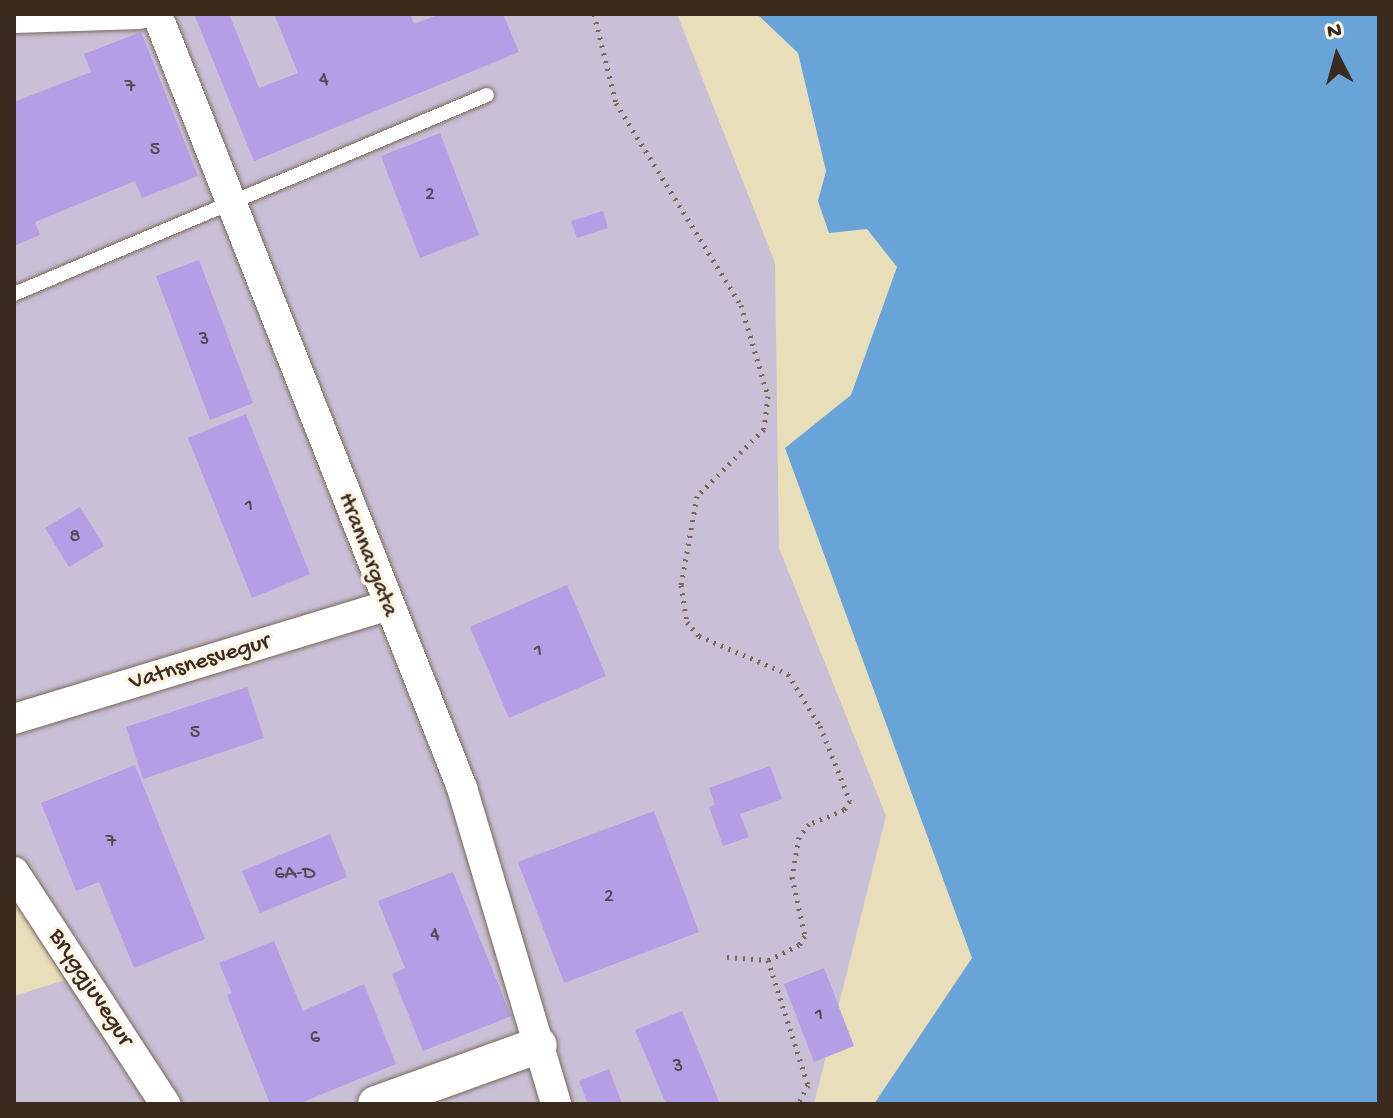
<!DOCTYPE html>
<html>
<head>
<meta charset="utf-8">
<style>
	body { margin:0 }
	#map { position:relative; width:1393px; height:1118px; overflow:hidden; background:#e8deba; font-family:"Gochi Hand",sans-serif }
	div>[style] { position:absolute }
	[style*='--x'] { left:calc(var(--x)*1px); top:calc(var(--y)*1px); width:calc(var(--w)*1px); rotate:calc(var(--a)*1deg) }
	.industrial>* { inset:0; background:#c9bfd7 }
	.water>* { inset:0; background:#68a4d8 }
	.building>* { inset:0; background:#b49ee6 }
	.path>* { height:5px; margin-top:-2.5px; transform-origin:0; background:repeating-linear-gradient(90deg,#786955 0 2px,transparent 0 8px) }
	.roads { filter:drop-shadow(0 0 2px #786955) drop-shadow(0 0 2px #786955) }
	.service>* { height:14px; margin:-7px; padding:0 7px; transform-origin:7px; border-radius:7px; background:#fff }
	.minor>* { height:30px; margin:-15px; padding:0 15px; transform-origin:15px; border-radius:15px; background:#fff }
	.tertiary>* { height:36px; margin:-18px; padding:0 18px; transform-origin:18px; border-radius:18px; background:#fff }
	span { translate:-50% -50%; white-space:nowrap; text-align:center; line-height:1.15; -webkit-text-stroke:7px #fcf5e5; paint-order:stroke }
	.number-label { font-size:20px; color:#594750 }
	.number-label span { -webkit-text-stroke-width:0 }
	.street-label { font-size:24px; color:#3b2a1e }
	.frame { position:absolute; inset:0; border:16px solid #3b2a1e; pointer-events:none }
	.north { position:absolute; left:1297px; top:16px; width:80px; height:80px; -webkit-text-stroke:6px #fcf5e5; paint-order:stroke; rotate:354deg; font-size:22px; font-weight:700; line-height:32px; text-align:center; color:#3b2a1e }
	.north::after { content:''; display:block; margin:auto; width:28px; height:36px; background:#3b2a1e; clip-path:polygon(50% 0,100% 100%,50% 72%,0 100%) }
</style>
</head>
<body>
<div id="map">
	<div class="industrial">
		<i style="clip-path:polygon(14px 14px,677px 14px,775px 263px,779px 548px,886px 816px,814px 1104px,14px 1104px,14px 996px,65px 980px,14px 901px)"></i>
	</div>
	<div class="water">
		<i style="clip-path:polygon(757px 14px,1379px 14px,1379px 1104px,874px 1104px,972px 958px,785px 448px,851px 395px,897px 267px,867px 229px,829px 233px,818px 201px,826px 171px,798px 53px)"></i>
	</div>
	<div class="building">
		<i style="clip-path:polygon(194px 14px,229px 14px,259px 88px,298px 73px,274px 14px,410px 14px,414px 24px,440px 14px,503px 14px,519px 52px,254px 161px)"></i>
		<i style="clip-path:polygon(141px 32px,198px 176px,142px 198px,135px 181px,35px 222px,40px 235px,14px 246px,14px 102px,91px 72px,84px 54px)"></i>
		<i style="clip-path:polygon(440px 133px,479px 235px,420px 258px,381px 156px)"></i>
		<i style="clip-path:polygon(603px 211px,608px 228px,577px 238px,571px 221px)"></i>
		<i style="clip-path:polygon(199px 260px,253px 403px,210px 420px,156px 276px)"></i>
		<i style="clip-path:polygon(246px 414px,310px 574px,252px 598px,188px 438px)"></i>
		<i style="clip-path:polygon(80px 507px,104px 546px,69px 567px,45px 528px)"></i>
		<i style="clip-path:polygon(567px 585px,606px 676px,509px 718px,470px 627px)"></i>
		<i style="clip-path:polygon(247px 687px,264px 738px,143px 779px,126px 727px)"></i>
		<i style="clip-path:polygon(135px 765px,205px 939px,134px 968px,99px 882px,76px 891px,41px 803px)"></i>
		<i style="clip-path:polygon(770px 766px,782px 799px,740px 814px,749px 837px,723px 846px,709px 807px,715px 805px,709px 788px)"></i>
		<i style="clip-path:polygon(654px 811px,699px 932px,564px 983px,518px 862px)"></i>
		<i style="clip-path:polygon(330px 834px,347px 877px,260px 913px,242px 871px)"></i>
		<i style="clip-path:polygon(453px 872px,511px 1016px,423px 1051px,392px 974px,405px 968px,378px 901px)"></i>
		<i style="clip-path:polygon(274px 941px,303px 1011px,364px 984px,396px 1064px,298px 1104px,270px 1104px,227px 995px,232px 993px,219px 963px)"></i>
		<i style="clip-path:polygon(824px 968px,854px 1046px,814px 1062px,784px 984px)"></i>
		<i style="clip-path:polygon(682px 1011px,720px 1104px,666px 1104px,635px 1030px)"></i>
		<i style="clip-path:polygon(609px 1069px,622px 1104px,588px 1104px,579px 1081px)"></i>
	</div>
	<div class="path">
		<i style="--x:594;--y:14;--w:92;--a:76.1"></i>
		<i style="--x:616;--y:103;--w:238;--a:58.3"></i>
		<i style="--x:741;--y:305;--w:95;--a:73.5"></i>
		<i style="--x:768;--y:396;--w:33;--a:97"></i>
		<i style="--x:764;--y:429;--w:95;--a:135"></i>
		<i style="--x:697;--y:496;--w:90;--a:100.2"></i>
		<i style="--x:681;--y:585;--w:37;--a:81"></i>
		<i style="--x:687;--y:622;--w:18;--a:49"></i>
		<i style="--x:699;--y:636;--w:97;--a:23.1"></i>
		<i style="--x:788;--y:674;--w:61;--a:58.4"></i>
		<i style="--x:820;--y:726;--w:81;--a:68.2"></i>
		<i style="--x:850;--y:801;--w:11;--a:124"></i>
		<i style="--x:844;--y:810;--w:38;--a:158"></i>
		<i style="--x:809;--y:824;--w:16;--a:128"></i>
		<i style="--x:799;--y:837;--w:41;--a:99.9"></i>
		<i style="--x:792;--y:877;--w:60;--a:77.6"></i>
		<i style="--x:805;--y:936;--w:11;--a:124"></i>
		<i style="--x:799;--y:945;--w:34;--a:154"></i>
		<i style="--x:768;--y:960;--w:131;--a:72.3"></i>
		<i style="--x:808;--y:1085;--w:21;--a:118"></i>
		<i style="--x:727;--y:957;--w:41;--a:4.2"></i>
	</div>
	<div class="roads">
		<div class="service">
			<i style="--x:14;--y:294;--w:513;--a:-22.82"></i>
		</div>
		<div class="minor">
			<i style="--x:157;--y:14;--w:832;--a:68.49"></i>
			<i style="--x:462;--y:788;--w:330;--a:73.4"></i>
			<i style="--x:14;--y:18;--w:126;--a:-1.8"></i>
			<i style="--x:14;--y:719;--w:390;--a:-16.9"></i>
			<i style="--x:14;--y:872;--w:277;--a:56.9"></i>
		</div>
		<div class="tertiary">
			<i style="--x:376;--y:1104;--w:173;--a:-19.9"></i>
		</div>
	</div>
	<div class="number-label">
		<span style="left:324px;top:80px">4</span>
		<span style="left:130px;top:87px">7</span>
		<span style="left:155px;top:150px">5</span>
		<span style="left:430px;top:195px">2</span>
		<span style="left:204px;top:340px">3</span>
		<span style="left:249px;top:506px">1</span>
		<span style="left:75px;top:537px">8</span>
		<span style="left:538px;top:651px">1</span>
		<span style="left:195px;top:733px">5</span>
		<span style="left:111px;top:842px">7</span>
		<span style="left:295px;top:874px">6A-D</span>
		<span style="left:609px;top:897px">2</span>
		<span style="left:435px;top:935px">4</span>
		<span style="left:819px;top:1015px">1</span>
		<span style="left:315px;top:1038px">6</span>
		<span style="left:678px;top:1067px">3</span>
	</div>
	<div class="street-label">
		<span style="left:367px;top:555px;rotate:69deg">Hrannargata</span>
		<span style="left:200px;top:663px;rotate:-17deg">Vatnsnesvegur</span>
		<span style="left:90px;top:988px;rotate:57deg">Bryggjuvegur</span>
	</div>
	<div class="frame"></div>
	<div class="north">N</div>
</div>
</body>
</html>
